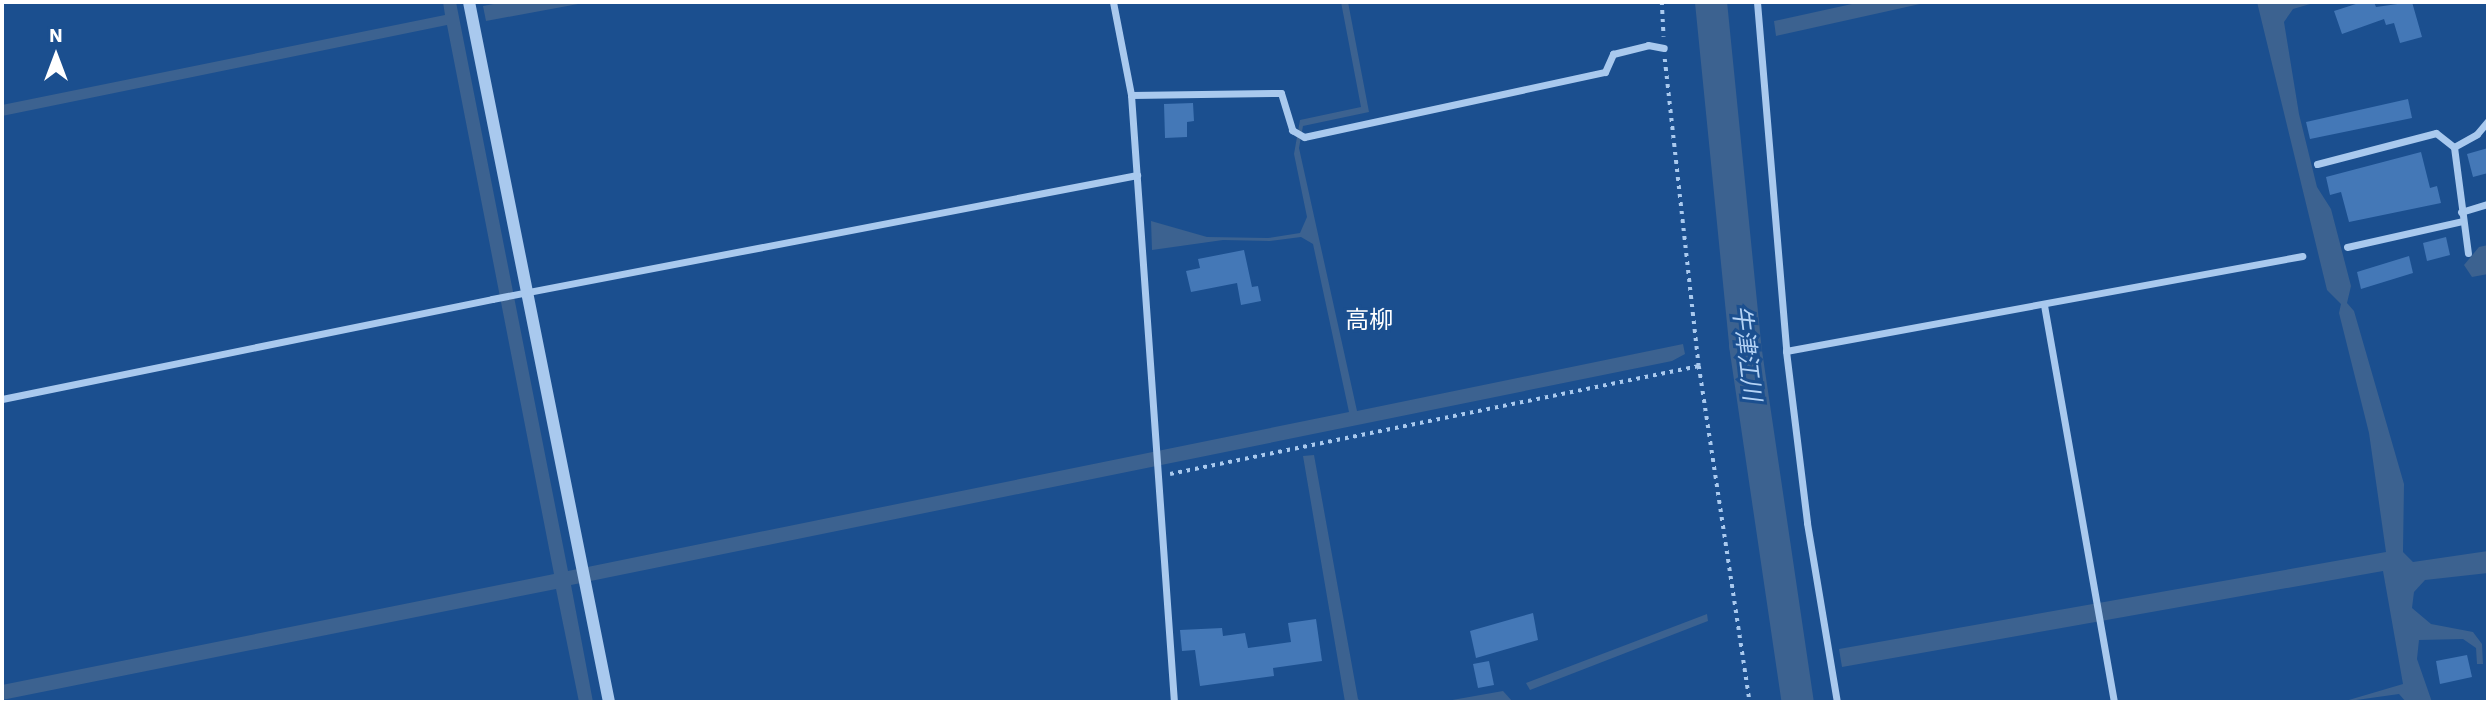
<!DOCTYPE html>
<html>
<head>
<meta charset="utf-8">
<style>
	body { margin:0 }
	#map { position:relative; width:2490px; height:704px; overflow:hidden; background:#1b4f8f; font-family:"IBM Plex Sans","Noto Sans JP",sans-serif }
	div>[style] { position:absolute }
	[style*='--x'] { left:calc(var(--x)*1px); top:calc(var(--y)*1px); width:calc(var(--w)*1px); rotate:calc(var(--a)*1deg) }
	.water>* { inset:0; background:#3c6290 }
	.river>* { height:32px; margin:-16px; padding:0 16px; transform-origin:16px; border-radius:16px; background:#3c6290 }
	.building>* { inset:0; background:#4478b7 }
	.path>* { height:3.5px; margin-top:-1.75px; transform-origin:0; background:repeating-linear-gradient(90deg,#a9c9ee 0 3.5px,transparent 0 8.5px) }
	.minor>* { height:7px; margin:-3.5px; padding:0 3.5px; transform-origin:3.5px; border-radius:3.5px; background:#a9c9ee }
	.tertiary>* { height:12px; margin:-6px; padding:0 6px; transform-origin:6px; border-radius:6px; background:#a9c9ee }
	span { translate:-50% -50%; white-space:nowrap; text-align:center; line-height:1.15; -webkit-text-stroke:6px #1b4f8f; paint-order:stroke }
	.neighbourhood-label { font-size:24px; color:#fff }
	.water-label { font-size:24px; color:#b5d3f5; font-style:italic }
	.frame { position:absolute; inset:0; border:4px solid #fff; pointer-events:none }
	.north { position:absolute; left:21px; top:21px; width:70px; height:70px; -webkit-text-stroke:5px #1b4f8f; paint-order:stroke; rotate:0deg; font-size:19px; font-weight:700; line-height:28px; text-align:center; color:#fff }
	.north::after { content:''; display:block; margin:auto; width:24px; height:32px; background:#fff; clip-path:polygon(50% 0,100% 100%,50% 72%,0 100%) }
</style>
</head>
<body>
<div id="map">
	<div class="water">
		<i style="clip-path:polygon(443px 2px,456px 2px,568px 571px,1349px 412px,1313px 244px,1301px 237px,1270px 241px,1223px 240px,1152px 250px,1151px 221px,1207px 237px,1268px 238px,1300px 233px,1307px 217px,1294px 154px,1300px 120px,1361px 107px,1341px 2px,1348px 2px,1369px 112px,1303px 126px,1299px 148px,1357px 411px,1683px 344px,1685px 354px,1672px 361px,571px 585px,593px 702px,579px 702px,556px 589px,2px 700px,2px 685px,554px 574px,447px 25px,2px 116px,2px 105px,445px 15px)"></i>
		<i style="clip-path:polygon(504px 2px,589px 2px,486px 21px,483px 6px)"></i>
		<i style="clip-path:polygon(1861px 2px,1929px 2px,1776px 36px,1774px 21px)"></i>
		<i style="clip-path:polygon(2257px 2px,2317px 2px,2293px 9px,2284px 22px,2299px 114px,2317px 187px,2331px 209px,2351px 286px,2347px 303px,2354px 311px,2404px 484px,2403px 552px,2413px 562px,2488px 551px,2488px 573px,2425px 580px,2414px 592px,2412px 608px,2431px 624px,2473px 632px,2482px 644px,2483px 664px,2477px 664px,2476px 648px,2463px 639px,2419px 640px,2417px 659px,2432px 702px,2406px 702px,2399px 694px,2342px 702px,2403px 684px,2383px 571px,1842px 667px,1839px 649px,2386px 552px,2369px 433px,2339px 313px,2341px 304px,2327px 290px)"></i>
		<i style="clip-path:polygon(2488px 245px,2488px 274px,2472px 277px,2464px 265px,2479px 247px)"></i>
		<i style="clip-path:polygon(1314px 455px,1358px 699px,1361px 702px,1345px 702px,1303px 456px)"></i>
		<i style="clip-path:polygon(1707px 614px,1708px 621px,1530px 690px,1526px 683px)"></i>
		<i style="clip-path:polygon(1503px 691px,1513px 702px,1441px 702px)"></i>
	</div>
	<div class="river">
		<i style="--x:1711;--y:2;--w:345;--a:84.3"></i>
		<i style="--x:1745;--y:345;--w:361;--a:81.6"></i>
	</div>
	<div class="building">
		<i style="clip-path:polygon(2362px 2px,2374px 2px,2376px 7px,2412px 2px,2422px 37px,2400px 43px,2394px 23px,2386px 25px,2384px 19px,2342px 34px,2334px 11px)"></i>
		<i style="clip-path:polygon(2408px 99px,2412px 118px,2310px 139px,2306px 122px)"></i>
		<i style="clip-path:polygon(1193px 103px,1194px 121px,1187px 122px,1187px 137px,1165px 138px,1164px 104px)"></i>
		<i style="clip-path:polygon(2488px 148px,2488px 173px,2473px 177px,2467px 154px)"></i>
		<i style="clip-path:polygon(2421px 152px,2430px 188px,2437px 186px,2441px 203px,2349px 222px,2341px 192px,2330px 195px,2326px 177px)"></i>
		<i style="clip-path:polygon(2446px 237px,2450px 255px,2427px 261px,2423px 243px)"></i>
		<i style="clip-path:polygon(1244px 250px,1252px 287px,1258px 286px,1261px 301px,1241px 305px,1237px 283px,1191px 292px,1186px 271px,1200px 268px,1198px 259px)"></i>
		<i style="clip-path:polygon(2409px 256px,2413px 273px,2361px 289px,2357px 272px)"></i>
		<i style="clip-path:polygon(1533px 613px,1538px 640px,1476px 658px,1470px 631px)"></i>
		<i style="clip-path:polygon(1316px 619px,1322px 661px,1273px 668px,1274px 676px,1200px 686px,1195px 650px,1182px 651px,1180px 630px,1222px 628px,1223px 636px,1245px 633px,1248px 648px,1291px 642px,1288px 623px)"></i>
		<i style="clip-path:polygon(2467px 655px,2472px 677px,2440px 684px,2436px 661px)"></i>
		<i style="clip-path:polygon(1489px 661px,1494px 685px,1478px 688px,1473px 664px)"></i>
	</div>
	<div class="path">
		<i style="--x:1662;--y:2;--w:35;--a:87"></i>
		<i style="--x:1665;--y:59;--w:309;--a:83.7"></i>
		<i style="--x:1699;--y:366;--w:340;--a:81.4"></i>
		<i style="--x:1170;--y:474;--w:540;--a:-11.54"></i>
	</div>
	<div class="minor">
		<i style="--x:1113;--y:2;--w:95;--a:79"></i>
		<i style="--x:1131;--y:95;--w:609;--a:85.95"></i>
		<i style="--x:1757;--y:2;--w:350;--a:85.2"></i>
		<i style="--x:1786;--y:351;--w:173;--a:83"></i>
		<i style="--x:1807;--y:523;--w:181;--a:80.5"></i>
		<i style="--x:1131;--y:95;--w:150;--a:-0.8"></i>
		<i style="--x:1281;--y:93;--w:39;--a:73"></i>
		<i style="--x:1292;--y:130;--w:14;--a:30"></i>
		<i style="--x:1304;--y:137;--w:308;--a:-12.2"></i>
		<i style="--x:1605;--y:72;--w:20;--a:-66"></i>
		<i style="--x:1613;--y:54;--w:36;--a:-14"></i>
		<i style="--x:1648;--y:45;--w:16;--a:11"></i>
		<i style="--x:2454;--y:147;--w:107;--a:82.5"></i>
		<i style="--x:2317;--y:164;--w:123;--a:-14.6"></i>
		<i style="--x:2436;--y:133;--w:23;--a:38"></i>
		<i style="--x:2454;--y:147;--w:26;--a:-29"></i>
		<i style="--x:2477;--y:134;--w:17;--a:-50"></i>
		<i style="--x:2461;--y:212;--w:28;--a:-17"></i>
		<i style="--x:2347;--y:247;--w:118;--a:-12.7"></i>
		<i style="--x:2044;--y:305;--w:403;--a:80"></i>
		<i style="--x:1786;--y:351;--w:525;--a:-10.43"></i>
		<i style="--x:2;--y:399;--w:500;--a:-11.53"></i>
		<i style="--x:492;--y:299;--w:657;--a:-10.88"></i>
	</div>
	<div class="tertiary">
		<i style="--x:469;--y:2;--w:714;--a:78.69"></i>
	</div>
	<div class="neighbourhood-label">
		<span style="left:1369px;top:320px">高柳</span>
	</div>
	<div class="water-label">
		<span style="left:1747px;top:353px;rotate:83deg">牛津江川</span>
	</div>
	<div class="frame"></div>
	<div class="north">N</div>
</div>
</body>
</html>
